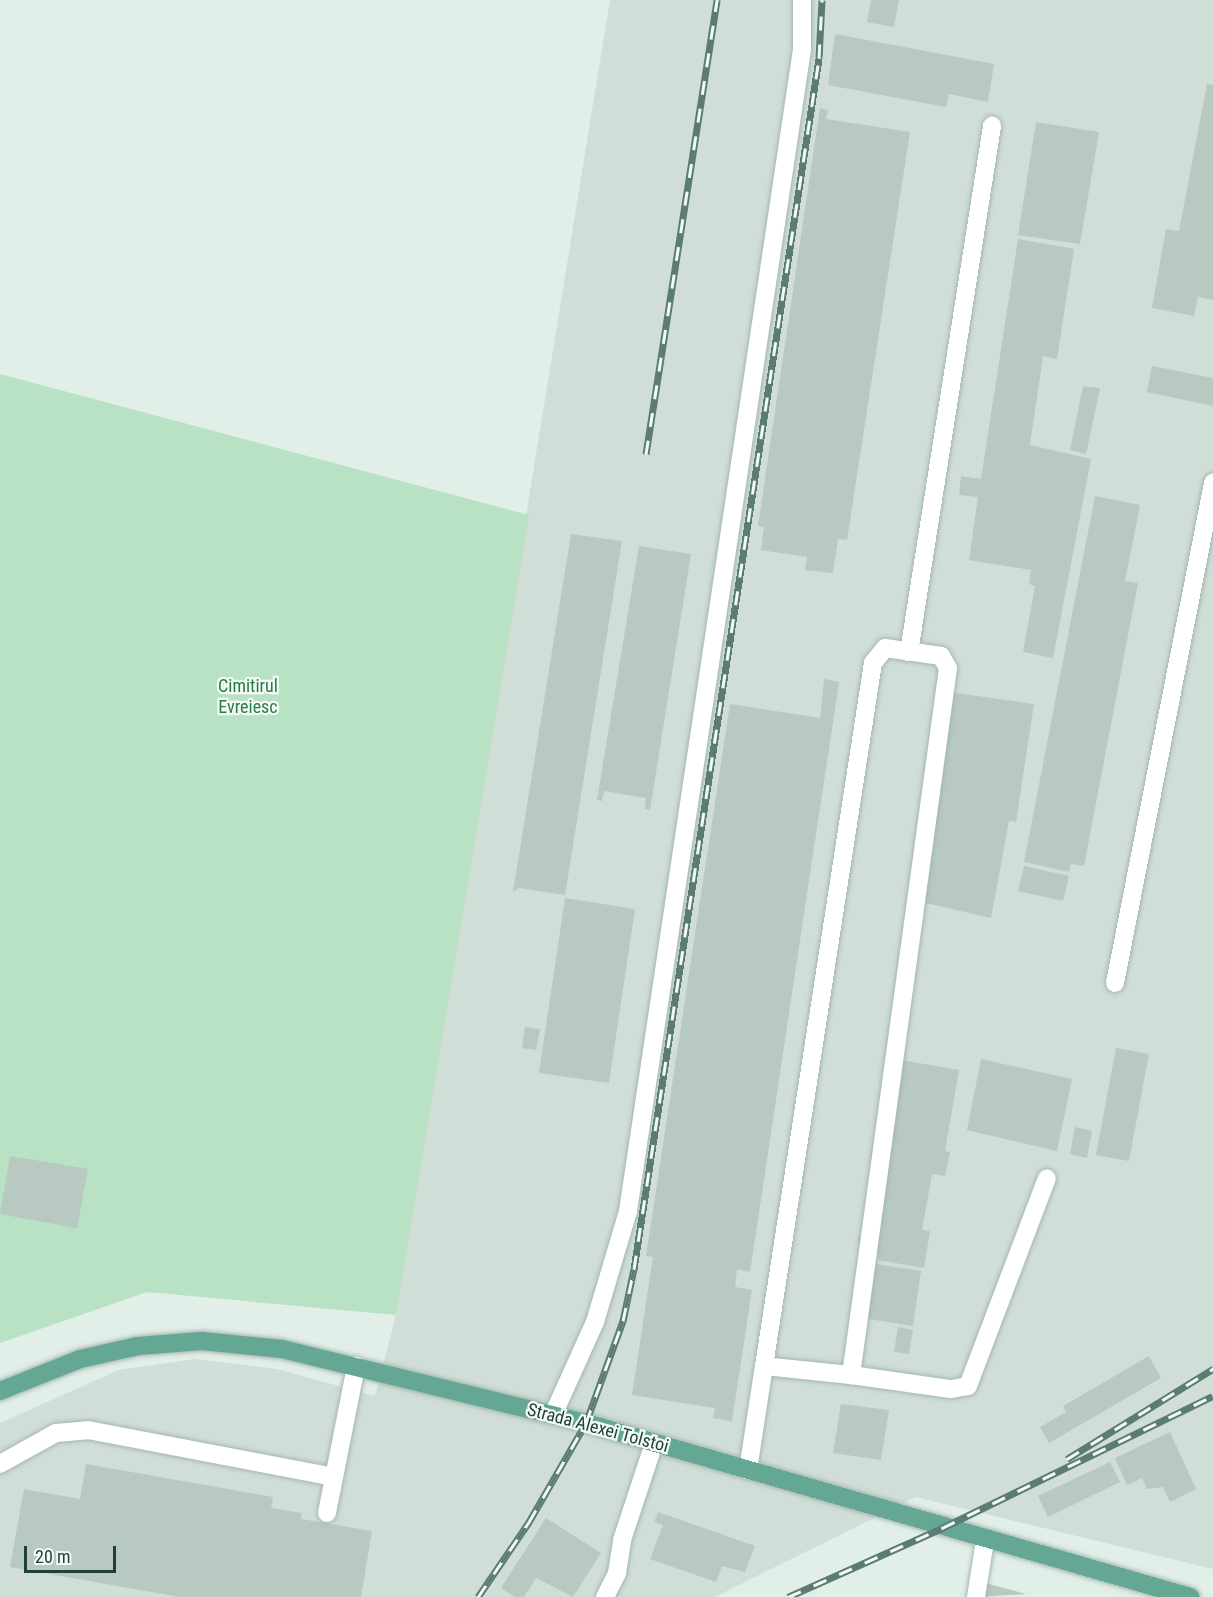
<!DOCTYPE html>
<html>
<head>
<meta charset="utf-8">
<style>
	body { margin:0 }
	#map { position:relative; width:1213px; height:1597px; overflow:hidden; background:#e2eee8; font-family:"Roboto Condensed",sans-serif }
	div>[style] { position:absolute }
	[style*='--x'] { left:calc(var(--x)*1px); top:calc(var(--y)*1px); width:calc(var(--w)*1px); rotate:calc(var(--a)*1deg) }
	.built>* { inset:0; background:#d0ded7 }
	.green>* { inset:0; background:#b9e1c3 }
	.building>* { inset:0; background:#b7c9c1 }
	.roads { filter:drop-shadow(0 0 2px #a4b7af) drop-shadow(0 0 2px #a4b7af) }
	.minor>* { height:18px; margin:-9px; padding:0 9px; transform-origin:9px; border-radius:9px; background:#fff }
	.major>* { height:18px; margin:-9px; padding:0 9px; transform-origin:9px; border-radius:9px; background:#63a794 }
	.rail>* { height:7px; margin-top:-3.5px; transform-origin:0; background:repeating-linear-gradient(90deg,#f3faf6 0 14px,#5b7c72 0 28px); box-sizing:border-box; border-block:2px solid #5b7c72 }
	span { translate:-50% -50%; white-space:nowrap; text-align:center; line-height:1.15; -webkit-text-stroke:4.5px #f3faf6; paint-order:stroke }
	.park-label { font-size:18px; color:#277b46 }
	.street-label { font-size:18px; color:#204137 }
	.scale { position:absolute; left:24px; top:1546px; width:92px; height:27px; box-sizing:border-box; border:3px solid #204137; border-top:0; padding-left:8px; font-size:18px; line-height:21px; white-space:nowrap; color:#204137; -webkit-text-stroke:4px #f3faf6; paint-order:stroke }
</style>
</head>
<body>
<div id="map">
	<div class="built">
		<i style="clip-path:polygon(610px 0,1213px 0,1213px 1569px,916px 1497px,715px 1597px,0 1597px,0 1423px,119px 1370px,195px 1359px,277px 1369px,375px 1396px,396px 1315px)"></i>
	</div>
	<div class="green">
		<i style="clip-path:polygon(0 374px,529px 515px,396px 1315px,147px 1292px,0 1343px)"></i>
	</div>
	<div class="building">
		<i style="clip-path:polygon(871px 0,899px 0,894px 27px,867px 22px)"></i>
		<i style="clip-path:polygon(835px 34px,994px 64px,988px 102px,949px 94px,946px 107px,828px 85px)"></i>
		<i style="clip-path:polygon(1207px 84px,1213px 85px,1213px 300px,1198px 297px,1194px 316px,1152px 308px,1166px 229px,1179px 231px)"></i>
		<i style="clip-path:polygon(820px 108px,828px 110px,826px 119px,910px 132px,847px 540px,838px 539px,833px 573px,805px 570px,807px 557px,761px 550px,764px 527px,758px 526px)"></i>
		<i style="clip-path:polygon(1036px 122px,1099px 132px,1080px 244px,1018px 235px)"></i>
		<i style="clip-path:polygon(1018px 239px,1074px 249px,1057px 359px,1043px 356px,1030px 445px,1091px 459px,1053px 658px,1023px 652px,1035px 586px,1029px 584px,1031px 570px,969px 560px,978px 497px,959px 495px,961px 476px,981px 479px)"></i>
		<i style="clip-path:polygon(1152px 366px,1213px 378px,1213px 406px,1147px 392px)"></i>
		<i style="clip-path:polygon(1083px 386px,1100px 388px,1086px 454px,1070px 450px)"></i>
		<i style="clip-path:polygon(1095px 496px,1140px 505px,1125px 581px,1138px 583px,1084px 866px,1071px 864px,1069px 872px,1024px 862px)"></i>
		<i style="clip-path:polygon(571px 534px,622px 541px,565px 895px,519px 888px,513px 892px)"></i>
		<i style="clip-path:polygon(639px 546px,691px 554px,650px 810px,645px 809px,646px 798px,604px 791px,602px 801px,597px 800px)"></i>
		<i style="clip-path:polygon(824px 679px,839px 682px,750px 1272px,737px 1269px,735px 1287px,752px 1290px,732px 1421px,713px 1418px,715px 1408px,632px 1395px,653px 1257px,646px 1256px,730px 704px,820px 718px)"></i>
		<i style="clip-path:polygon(950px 692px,1034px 704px,1016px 822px,1009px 821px,991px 918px,917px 901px)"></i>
		<i style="clip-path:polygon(1024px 866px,1069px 876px,1063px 901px,1018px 891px)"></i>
		<i style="clip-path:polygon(565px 898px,635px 909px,609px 1083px,539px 1073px)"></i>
		<i style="clip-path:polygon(525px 1027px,540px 1029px,536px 1050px,522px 1048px)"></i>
		<i style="clip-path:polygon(1116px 1048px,1149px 1054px,1129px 1161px,1096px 1155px)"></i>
		<i style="clip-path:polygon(981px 1059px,1072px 1079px,1057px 1151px,967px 1130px)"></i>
		<i style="clip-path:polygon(901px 1060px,959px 1070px,945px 1151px,950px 1152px,945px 1176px,932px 1174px,922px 1230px,930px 1231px,924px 1268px,878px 1260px,879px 1254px,861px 1251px,857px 1238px,865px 1232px,873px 1170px,871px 1150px,890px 1130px,876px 1127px,878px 1111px)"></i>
		<i style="clip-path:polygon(1075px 1127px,1092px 1131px,1087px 1158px,1070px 1154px)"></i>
		<i style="clip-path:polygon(10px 1156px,88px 1169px,77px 1228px,0 1214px)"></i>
		<i style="clip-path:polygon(870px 1263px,921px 1271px,913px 1326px,862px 1318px)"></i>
		<i style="clip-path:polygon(898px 1327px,913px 1330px,909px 1354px,894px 1352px)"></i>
		<i style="clip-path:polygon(1149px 1356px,1161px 1378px,1049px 1443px,1040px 1427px,1066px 1412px,1063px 1406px)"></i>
		<i style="clip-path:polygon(841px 1404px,889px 1410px,881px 1460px,833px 1453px)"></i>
		<i style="clip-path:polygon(1170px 1432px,1196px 1489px,1170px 1502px,1163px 1487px,1147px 1489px,1142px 1478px,1127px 1485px,1115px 1458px)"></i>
		<i style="clip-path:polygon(1110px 1462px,1120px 1482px,1048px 1517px,1038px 1496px)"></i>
		<i style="clip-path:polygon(86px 1464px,273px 1497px,271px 1508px,302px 1513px,301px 1519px,372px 1531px,361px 1597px,180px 1597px,10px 1567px,24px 1489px,80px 1499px)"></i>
		<i style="clip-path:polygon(658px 1512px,755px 1546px,745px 1572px,722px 1566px,716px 1582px,650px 1559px,663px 1525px,654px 1522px)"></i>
		<i style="clip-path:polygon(546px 1518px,601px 1553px,573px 1597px,536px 1578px,524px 1597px,515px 1597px,501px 1588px)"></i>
		<i style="clip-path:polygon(981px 1582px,1026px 1594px,978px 1597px)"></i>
	</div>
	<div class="roads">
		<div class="minor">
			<i style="--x:909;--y:652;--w:533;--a:-81.03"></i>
			<i style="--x:1115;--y:983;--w:510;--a:-78.91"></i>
			<i style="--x:851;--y:1375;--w:101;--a:8"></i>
			<i style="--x:951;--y:1389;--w:17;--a:-10"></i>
			<i style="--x:968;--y:1386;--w:222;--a:-69.2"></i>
			<i style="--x:553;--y:1415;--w:102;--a:-65.7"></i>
			<i style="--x:595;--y:1322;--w:116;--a:-73.4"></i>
			<i style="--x:628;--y:1211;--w:1175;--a:-81.48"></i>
			<i style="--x:802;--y:49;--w:49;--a:-90"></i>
			<i style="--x:0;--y:1464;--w:64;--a:-29"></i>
			<i style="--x:56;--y:1433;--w:32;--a:-5"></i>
			<i style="--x:88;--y:1430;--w:250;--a:10.8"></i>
			<i style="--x:748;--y:1470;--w:105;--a:-81.3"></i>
			<i style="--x:764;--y:1366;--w:711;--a:-81.19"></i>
			<i style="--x:873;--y:663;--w:19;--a:-51"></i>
			<i style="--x:885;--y:648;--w:57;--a:8.1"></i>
			<i style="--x:941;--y:656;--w:14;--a:60"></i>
			<i style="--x:948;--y:668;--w:714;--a:97.81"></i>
			<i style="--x:851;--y:1375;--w:87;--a:-174.1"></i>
			<i style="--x:327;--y:1513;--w:150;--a:-78.8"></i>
			<i style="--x:605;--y:1597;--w:27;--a:-63"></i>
			<i style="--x:617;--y:1573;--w:33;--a:-81"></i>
			<i style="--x:622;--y:1540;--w:102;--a:-71.7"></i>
			<i style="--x:976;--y:1597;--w:57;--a:-80.9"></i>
		</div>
		<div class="major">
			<i style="--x:0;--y:1391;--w:86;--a:-21.8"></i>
			<i style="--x:80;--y:1359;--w:59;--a:-12.6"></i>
			<i style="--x:138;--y:1346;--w:64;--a:-4.5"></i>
			<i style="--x:202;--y:1341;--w:80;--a:5.7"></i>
			<i style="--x:282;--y:1349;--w:313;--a:13.7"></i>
			<i style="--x:586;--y:1423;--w:629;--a:16.07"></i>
		</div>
	</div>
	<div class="rail">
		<i style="--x:646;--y:454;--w:460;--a:-81.1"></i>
		<i style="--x:1067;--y:1459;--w:172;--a:-31.7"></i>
		<i style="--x:478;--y:1597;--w:91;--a:-55.8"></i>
		<i style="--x:529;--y:1522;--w:114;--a:-60.1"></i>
		<i style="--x:586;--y:1423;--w:109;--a:-70.1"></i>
		<i style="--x:623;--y:1321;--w:53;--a:-78.1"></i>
		<i style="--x:634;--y:1269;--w:1225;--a:-81.31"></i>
		<i style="--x:819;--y:58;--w:58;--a:-87"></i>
		<i style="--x:788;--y:1597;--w:169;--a:-24.1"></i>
		<i style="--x:942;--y:1528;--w:301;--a:-26"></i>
	</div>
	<div class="park-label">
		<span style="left:248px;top:697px">Cimitirul<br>Evreiesc</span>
	</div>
	<div class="street-label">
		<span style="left:598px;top:1428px;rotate:15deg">Strada Alexei Tolstoi</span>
	</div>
	<div class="scale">20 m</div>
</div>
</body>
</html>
